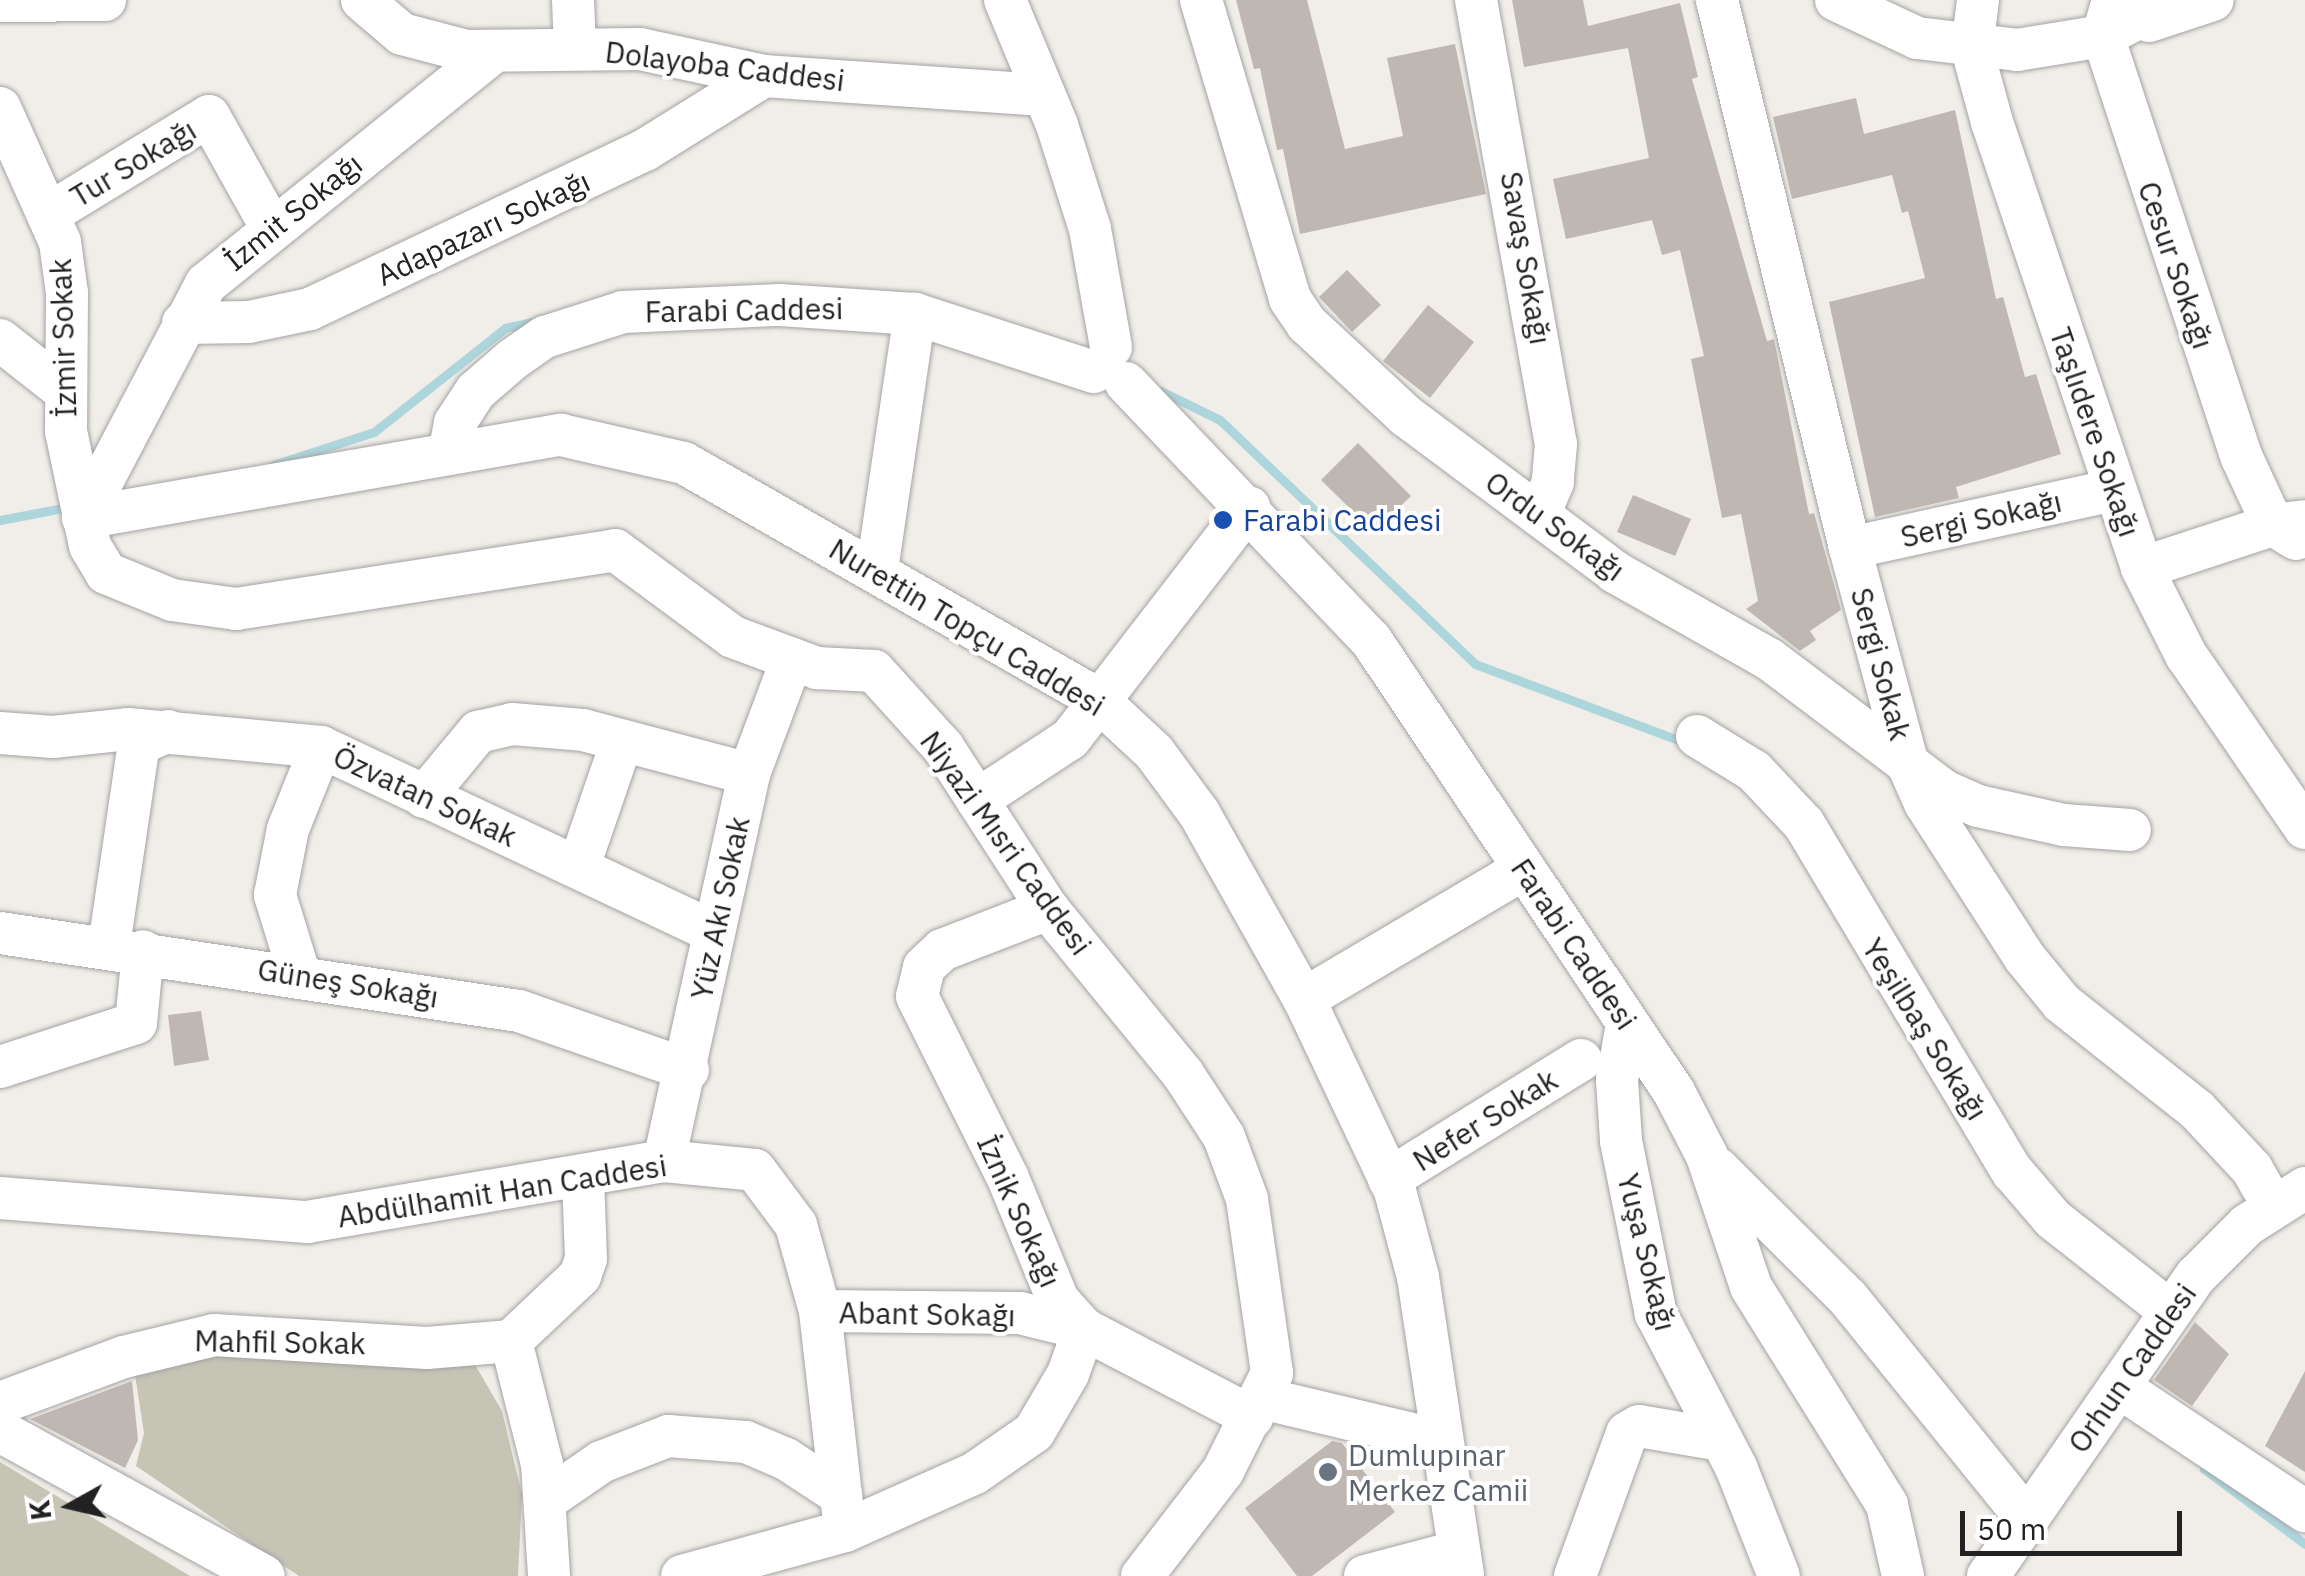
<!DOCTYPE html>
<html>
<head>
<meta charset="utf-8">
<style>
	body { margin:0 }
	#map { position:relative; width:2305px; height:1576px; overflow:hidden; background:#f1eee9; font-family:"IBM Plex Sans",sans-serif }
	div>[style] { position:absolute }
	[style*='--x'] { left:calc(var(--x)*1px); top:calc(var(--y)*1px); width:calc(var(--w)*1px); rotate:calc(var(--a)*1deg) }
	.construction>* { inset:0; background:#c6c4b5 }
	.stream>* { height:9px; margin:-4.5px; padding:0 4.5px; transform-origin:4.5px; border-radius:4.5px; background:#add5dc }
	.building>* { inset:0; background:#bfb7b2 }
	.roads { filter:drop-shadow(0 0 2px #a3a3a3) drop-shadow(0 0 2px #a3a3a3) }
	.minor>* { height:42px; margin:-21px; padding:0 21px; transform-origin:21px; border-radius:21px; background:#fff }
	.dots>* { width:28px; height:28px; translate:-50% -50%; box-sizing:border-box; border:5px solid #fff; border-radius:50% }
	span { translate:-50% -50%; white-space:nowrap; text-align:center; line-height:1.15; -webkit-text-stroke:8px #fff; paint-order:stroke }
	.street-label { font-size:30px; color:#222 }
	.transit-label { font-size:30px; color:#164399 }
	.left { translate:0 -50%; text-align:left }
	.worship-label { font-size:30px; color:#5b616d }
	.north { position:absolute; left:20px; top:1456px; width:100px; height:100px; -webkit-text-stroke:8px #fff; paint-order:stroke; rotate:262deg; font-size:28px; font-weight:700; line-height:40px; text-align:center; color:#222 }
	.north::after { content:''; display:block; margin:auto; width:35px; height:45px; background:#222; clip-path:polygon(50% 0,100% 100%,50% 72%,0 100%) }
	.scale { position:absolute; left:1960px; top:1511px; width:222px; height:45px; box-sizing:border-box; border:5px solid #222; border-top:0; padding-left:12px; font-size:30px; line-height:35px; white-space:nowrap; color:#222; -webkit-text-stroke:8px #fff; paint-order:stroke }
</style>
</head>
<body>
<div id="map">
	<div class="construction">
		<i style="clip-path:polygon(230px 1340px,474px 1363px,502px 1411px,522px 1495px,518px 1576px,299px 1576px,136px 1466px,144px 1433px,133px 1362px)"></i>
		<i style="clip-path:polygon(0 1462px,190px 1576px,0 1576px)"></i>
	</div>
	<div class="stream">
		<i style="--x:1161;--y:391;--w:66;--a:26.2"></i>
		<i style="--x:1220;--y:420;--w:353;--a:43.7"></i>
		<i style="--x:1475;--y:664;--w:223;--a:20.5"></i>
		<i style="--x:273;--y:465;--w:106;--a:-18.1"></i>
		<i style="--x:374;--y:432;--w:167;--a:-38.4"></i>
		<i style="--x:505;--y:328;--w:31;--a:-13"></i>
		<i style="--x:0;--y:520;--w:64;--a:-10.8"></i>
		<i style="--x:2204;--y:1469;--w:126;--a:36.6"></i>
	</div>
	<div class="building">
		<i style="clip-path:polygon(1236px 0,1307px 0,1345px 149px,1403px 136px,1387px 58px,1455px 44px,1486px 194px,1300px 234px,1283px 149px,1277px 150px,1260px 68px,1254px 69px)"></i>
		<i style="clip-path:polygon(1512px 0,1583px 0,1588px 26px,1680px 3px,1698px 77px,1692px 79px,1767px 341px,1774px 339px,1809px 514px,1814px 513px,1841px 610px,1810px 631px,1816px 640px,1800px 651px,1746px 609px,1758px 601px,1741px 514px,1722px 518px,1691px 359px,1704px 356px,1680px 250px,1662px 255px,1652px 220px,1566px 239px,1553px 179px,1649px 158px,1628px 48px,1524px 67px)"></i>
		<i style="clip-path:polygon(1856px 98px,1864px 134px,1955px 110px,1996px 299px,2003px 297px,2025px 377px,2036px 374px,2061px 454px,1956px 487px,1959px 498px,1875px 517px,1829px 302px,1925px 278px,1908px 211px,1902px 213px,1892px 175px,1792px 199px,1773px 117px)"></i>
		<i style="clip-path:polygon(1347px 270px,1381px 305px,1352px 332px,1319px 297px)"></i>
		<i style="clip-path:polygon(1428px 305px,1474px 342px,1430px 398px,1383px 361px)"></i>
		<i style="clip-path:polygon(1358px 443px,1411px 496px,1374px 532px,1321px 480px)"></i>
		<i style="clip-path:polygon(1633px 495px,1691px 519px,1675px 556px,1617px 532px)"></i>
		<i style="clip-path:polygon(201px 1011px,209px 1060px,174px 1066px,168px 1015px)"></i>
		<i style="clip-path:polygon(2195px 1322px,2229px 1354px,2192px 1406px,2154px 1380px)"></i>
		<i style="clip-path:polygon(2305px 1371px,2305px 1472px,2265px 1446px)"></i>
		<i style="clip-path:polygon(132px 1381px,138px 1440px,125px 1468px,30px 1419px)"></i>
		<i style="clip-path:polygon(1332px 1441px,1342px 1443px,1395px 1512px,1312px 1576px,1297px 1576px,1245px 1508px)"></i>
	</div>
	<div class="roads">
		<div class="minor">
			<i style="--x:362;--y:0;--w:52;--a:40.4"></i>
			<i style="--x:402;--y:34;--w:67;--a:14.7"></i>
			<i style="--x:467;--y:51;--w:173;--a:-0.7"></i>
			<i style="--x:640;--y:49;--w:127;--a:12.3"></i>
			<i style="--x:764;--y:76;--w:281;--a:3.9"></i>
			<i style="--x:573;--y:0;--w:49;--a:87.7"></i>
			<i style="--x:1005;--y:0;--w:135;--a:67.4"></i>
			<i style="--x:1057;--y:125;--w:109;--a:72.4"></i>
			<i style="--x:1090;--y:229;--w:120;--a:79.9"></i>
			<i style="--x:1201;--y:0;--w:312;--a:73.4"></i>
			<i style="--x:1290;--y:299;--w:30;--a:56"></i>
			<i style="--x:1307;--y:324;--w:135;--a:42.9"></i>
			<i style="--x:1406;--y:416;--w:261;--a:36.7"></i>
			<i style="--x:1615;--y:572;--w:177;--a:29.5"></i>
			<i style="--x:1769;--y:659;--w:219;--a:37"></i>
			<i style="--x:1944;--y:791;--w:37;--a:24"></i>
			<i style="--x:1978;--y:806;--w:88;--a:12.5"></i>
			<i style="--x:2064;--y:825;--w:66;--a:4.3"></i>
			<i style="--x:1476;--y:0;--w:451;--a:79.8"></i>
			<i style="--x:1556;--y:444;--w:38;--a:95"></i>
			<i style="--x:1553;--y:482;--w:36;--a:113"></i>
			<i style="--x:1717;--y:0;--w:564;--a:76.36"></i>
			<i style="--x:1850;--y:548;--w:225;--a:75"></i>
			<i style="--x:1908;--y:765;--w:42;--a:65.9"></i>
			<i style="--x:1925;--y:803;--w:184;--a:57.2"></i>
			<i style="--x:2025;--y:958;--w:58;--a:50.6"></i>
			<i style="--x:2062;--y:1003;--w:172;--a:38.4"></i>
			<i style="--x:2197;--y:1110;--w:81;--a:47"></i>
			<i style="--x:2252;--y:1169;--w:43;--a:60.4"></i>
			<i style="--x:1836;--y:0;--w:89;--a:25.1"></i>
			<i style="--x:1917;--y:38;--w:101;--a:6.8"></i>
			<i style="--x:2017;--y:50;--w:87;--a:-9.2"></i>
			<i style="--x:2103;--y:36;--w:79;--a:-27.2"></i>
			<i style="--x:1978;--y:0;--w:49;--a:97"></i>
			<i style="--x:1972;--y:49;--w:76;--a:74.7"></i>
			<i style="--x:1992;--y:122;--w:471;--a:71.4"></i>
			<i style="--x:2142;--y:568;--w:97;--a:63.2"></i>
			<i style="--x:2186;--y:655;--w:210;--a:55.5"></i>
			<i style="--x:2113;--y:0;--w:37;--a:106"></i>
			<i style="--x:2103;--y:36;--w:444;--a:71.8"></i>
			<i style="--x:2242;--y:458;--w:74;--a:65.2"></i>
			<i style="--x:2273;--y:525;--w:32;--a:-7"></i>
			<i style="--x:0;--y:1;--w:105;--a:-0.5"></i>
			<i style="--x:2149;--y:21;--w:67;--a:-18.2"></i>
			<i style="--x:0;--y:108;--w:147;--a:65.9"></i>
			<i style="--x:60;--y:242;--w:51;--a:82.2"></i>
			<i style="--x:67;--y:293;--w:138;--a:90.4"></i>
			<i style="--x:66;--y:431;--w:117;--a:78.2"></i>
			<i style="--x:90;--y:546;--w:31;--a:59"></i>
			<i style="--x:106;--y:573;--w:71;--a:22.2"></i>
			<i style="--x:172;--y:600;--w:65;--a:8"></i>
			<i style="--x:236;--y:609;--w:384;--a:-8.8"></i>
			<i style="--x:615;--y:550;--w:147;--a:36.4"></i>
			<i style="--x:733;--y:637;--w:90;--a:20.3"></i>
			<i style="--x:817;--y:668;--w:57;--a:3"></i>
			<i style="--x:874;--y:671;--w:103;--a:47.8"></i>
			<i style="--x:943;--y:747;--w:193;--a:57.1"></i>
			<i style="--x:1048;--y:909;--w:213;--a:50.7"></i>
			<i style="--x:1183;--y:1074;--w:75;--a:56.9"></i>
			<i style="--x:1224;--y:1137;--w:66;--a:69.6"></i>
			<i style="--x:1247;--y:1199;--w:176;--a:81.8"></i>
			<i style="--x:1272;--y:1373;--w:110;--a:116.6"></i>
			<i style="--x:1223;--y:1471;--w:133;--a:127.6"></i>
			<i style="--x:50;--y:213;--w:186;--a:-31.4"></i>
			<i style="--x:209;--y:116;--w:127;--a:60.8"></i>
			<i style="--x:183;--y:323;--w:66;--a:-0.9"></i>
			<i style="--x:249;--y:322;--w:62;--a:-12"></i>
			<i style="--x:310;--y:309;--w:371;--a:-25.4"></i>
			<i style="--x:645;--y:150;--w:140;--a:-31.9"></i>
			<i style="--x:0;--y:340;--w:83;--a:38.1"></i>
			<i style="--x:1126;--y:383;--w:355;--a:46.4"></i>
			<i style="--x:1371;--y:640;--w:544;--a:56.16"></i>
			<i style="--x:1674;--y:1092;--w:72;--a:62.7"></i>
			<i style="--x:1707;--y:1156;--w:138;--a:71.4"></i>
			<i style="--x:1751;--y:1287;--w:257;--a:58"></i>
			<i style="--x:1887;--y:1505;--w:73;--a:77.3"></i>
			<i style="--x:449;--y:454;--w:32;--a:-79"></i>
			<i style="--x:455;--y:423;--w:38;--a:-57"></i>
			<i style="--x:476;--y:391;--w:49;--a:-40.9"></i>
			<i style="--x:513;--y:359;--w:39;--a:-35"></i>
			<i style="--x:545;--y:337;--w:82;--a:-17.8"></i>
			<i style="--x:623;--y:312;--w:157;--a:-2.6"></i>
			<i style="--x:780;--y:305;--w:135;--a:3.8"></i>
			<i style="--x:915;--y:314;--w:188;--a:18"></i>
			<i style="--x:83;--y:518;--w:485;--a:-9.9"></i>
			<i style="--x:561;--y:435;--w:126;--a:12.8"></i>
			<i style="--x:684;--y:463;--w:476;--a:29.7"></i>
			<i style="--x:1097;--y:699;--w:78;--a:42.9"></i>
			<i style="--x:1154;--y:752;--w:76;--a:53.6"></i>
			<i style="--x:1199;--y:813;--w:214;--a:60.6"></i>
			<i style="--x:1304;--y:999;--w:212;--a:64.6"></i>
			<i style="--x:1395;--y:1191;--w:89;--a:75"></i>
			<i style="--x:1418;--y:1277;--w:302;--a:81.4"></i>
			<i style="--x:83;--y:518;--w:264;--a:-62.3"></i>
			<i style="--x:206;--y:284;--w:371;--a:-38.9"></i>
			<i style="--x:1850;--y:548;--w:269;--a:-12.4"></i>
			<i style="--x:2142;--y:568;--w:138;--a:-18.2"></i>
			<i style="--x:2273;--y:525;--w:27;--a:31"></i>
			<i style="--x:877;--y:570;--w:259;--a:-81.6"></i>
			<i style="--x:0;--y:733;--w:53;--a:4.3"></i>
			<i style="--x:53;--y:737;--w:75;--a:-6.1"></i>
			<i style="--x:128;--y:729;--w:194;--a:5.3"></i>
			<i style="--x:321;--y:747;--w:432;--a:25.2"></i>
			<i style="--x:1697;--y:736;--w:67;--a:31.6"></i>
			<i style="--x:1754;--y:771;--w:73;--a:46.7"></i>
			<i style="--x:1804;--y:824;--w:405;--a:59.1"></i>
			<i style="--x:2012;--y:1171;--w:63;--a:49.5"></i>
			<i style="--x:2053;--y:1219;--w:149;--a:38.2"></i>
			<i style="--x:424;--y:797;--w:85;--a:-50.3"></i>
			<i style="--x:478;--y:732;--w:35;--a:-13"></i>
			<i style="--x:512;--y:724;--w:71;--a:4.8"></i>
			<i style="--x:583;--y:730;--w:172;--a:14.8"></i>
			<i style="--x:977;--y:800;--w:111;--a:-33.3"></i>
			<i style="--x:1070;--y:739;--w:293;--a:-52.3"></i>
			<i style="--x:579;--y:866;--w:132;--a:-71"></i>
			<i style="--x:0;--y:933;--w:525;--a:8.55"></i>
			<i style="--x:519;--y:1011;--w:179;--a:19.2"></i>
			<i style="--x:109;--y:946;--w:204;--a:-81.6"></i>
			<i style="--x:139;--y:744;--w:32;--a:-24"></i>
			<i style="--x:300;--y:976;--w:85;--a:-107.2"></i>
			<i style="--x:275;--y:895;--w:67;--a:-78.9"></i>
			<i style="--x:288;--y:829;--w:88;--a:-68.1"></i>
			<i style="--x:1304;--y:999;--w:253;--a:-30.6"></i>
			<i style="--x:1627;--y:1024;--w:57;--a:100.1"></i>
			<i style="--x:1617;--y:1080;--w:61;--a:86.2"></i>
			<i style="--x:1621;--y:1141;--w:177;--a:78.6"></i>
			<i style="--x:1656;--y:1314;--w:173;--a:62.4"></i>
			<i style="--x:1736;--y:1467;--w:117;--a:68.5"></i>
			<i style="--x:0;--y:1067;--w:143;--a:-17.9"></i>
			<i style="--x:136;--y:1023;--w:72;--a:-84.4"></i>
			<i style="--x:664;--y:1161;--w:396;--a:-77.6"></i>
			<i style="--x:749;--y:774;--w:123;--a:-69.5"></i>
			<i style="--x:1717;--y:1168;--w:185;--a:44.8"></i>
			<i style="--x:1848;--y:1298;--w:284;--a:51"></i>
			<i style="--x:1389;--y:1179;--w:226;--a:-31.8"></i>
			<i style="--x:0;--y:1198;--w:308;--a:4.5"></i>
			<i style="--x:307;--y:1222;--w:362;--a:-9.7"></i>
			<i style="--x:664;--y:1161;--w:91;--a:5.6"></i>
			<i style="--x:755;--y:1170;--w:69;--a:53.3"></i>
			<i style="--x:796;--y:1225;--w:89;--a:74.4"></i>
			<i style="--x:820;--y:1311;--w:221;--a:83.5"></i>
			<i style="--x:845;--y:1531;--w:169;--a:164.6"></i>
			<i style="--x:820;--y:1311;--w:200;--a:0.6"></i>
			<i style="--x:1020;--y:1313;--w:66;--a:14"></i>
			<i style="--x:1084;--y:1329;--w:190;--a:27.6"></i>
			<i style="--x:511;--y:1341;--w:127;--a:75.9"></i>
			<i style="--x:542;--y:1464;--w:112;--a:86.4"></i>
			<i style="--x:511;--y:1341;--w:95;--a:-43.3"></i>
			<i style="--x:580;--y:1276;--w:18;--a:-71"></i>
			<i style="--x:586;--y:1259;--w:83;--a:-92.1"></i>
			<i style="--x:2119;--y:1387;--w:224;--a:33.7"></i>
			<i style="--x:1261;--y:1398;--w:185;--a:13.4"></i>
			<i style="--x:0;--y:1403;--w:132;--a:-20.4"></i>
			<i style="--x:124;--y:1357;--w:93;--a:-13.7"></i>
			<i style="--x:214;--y:1335;--w:213;--a:3.5"></i>
			<i style="--x:427;--y:1348;--w:84;--a:-4.8"></i>
			<i style="--x:0;--y:1431;--w:301;--a:28.8"></i>
			<i style="--x:546;--y:1500;--w:67;--a:-34.6"></i>
			<i style="--x:601;--y:1462;--w:72;--a:-21.2"></i>
			<i style="--x:668;--y:1436;--w:78;--a:4.4"></i>
			<i style="--x:746;--y:1442;--w:43;--a:23"></i>
			<i style="--x:786;--y:1459;--w:66;--a:33.2"></i>
			<i style="--x:845;--y:1531;--w:142;--a:-24"></i>
			<i style="--x:975;--y:1473;--w:72;--a:-34.8"></i>
			<i style="--x:1034;--y:1432;--w:67;--a:-59.6"></i>
			<i style="--x:1068;--y:1374;--w:48;--a:-70.4"></i>
			<i style="--x:1084;--y:1329;--w:39;--a:-132"></i>
			<i style="--x:1058;--y:1300;--w:132;--a:-112.3"></i>
			<i style="--x:1008;--y:1178;--w:203;--a:-116.6"></i>
			<i style="--x:917;--y:996;--w:30;--a:-76"></i>
			<i style="--x:924;--y:967;--w:25;--a:-43"></i>
			<i style="--x:942;--y:950;--w:114;--a:-21.1"></i>
			<i style="--x:1365;--y:1576;--w:94;--a:-14.8"></i>
			<i style="--x:1575;--y:1576;--w:152;--a:-70"></i>
			<i style="--x:1627;--y:1433;--w:14;--a:-30"></i>
			<i style="--x:1639;--y:1426;--w:83;--a:9.7"></i>
			<i style="--x:1988;--y:1576;--w:365;--a:-55.3"></i>
			<i style="--x:2196;--y:1276;--w:72;--a:-45"></i>
			<i style="--x:2247;--y:1225;--w:69;--a:-32.5"></i>
		</div>
	</div>
	<div class="dots">
		<i style="left:1223px;top:520px;background:#1a4fb4"></i>
		<i style="left:1328px;top:1472px;background:#6b7280"></i>
	</div>
	<div class="street-label">
		<span style="left:725px;top:66px;rotate:7deg">Dolayoba Caddesi</span>
		<span style="left:133px;top:163px;rotate:-31deg">Tur Sokağı</span>
		<span style="left:293px;top:212px;rotate:-39deg">İzmit Sokağı</span>
		<span style="left:483px;top:228px;rotate:-25deg">Adapazarı Sokağı</span>
		<span style="left:1526px;top:258px;rotate:80deg">Savaş Sokağı</span>
		<span style="left:2176px;top:265px;rotate:71deg">Cesur Sokağı</span>
		<span style="left:744px;top:310px;rotate:-1deg">Farabi Caddesi</span>
		<span style="left:63px;top:338px;rotate:-92deg">İzmir Sokak</span>
		<span style="left:2095px;top:432px;rotate:71deg">Taşlıdere Sokağı</span>
		<span style="left:1981px;top:519px;rotate:-13deg">Sergi Sokağı</span>
		<span style="left:1555px;top:526px;rotate:36deg">Ordu Sokağı</span>
		<span style="left:967px;top:627px;rotate:31deg">Nurettin Topçu Caddesi</span>
		<span style="left:1881px;top:664px;rotate:75deg">Sergi Sokak</span>
		<span style="left:425px;top:796px;rotate:25deg">Özvatan Sokak</span>
		<span style="left:1006px;top:843px;rotate:54deg">Niyazi Mısri Caddesi</span>
		<span style="left:720px;top:908px;rotate:-78deg">Yüz Akı Sokak</span>
		<span style="left:1574px;top:944px;rotate:56deg">Farabi Caddesi</span>
		<span style="left:348px;top:983px;rotate:9deg">Güneş Sokağı</span>
		<span style="left:1925px;top:1029px;rotate:58deg">Yeşilbaş Sokağı</span>
		<span style="left:1485px;top:1120px;rotate:-32deg">Nefer Sokak</span>
		<span style="left:502px;top:1191px;rotate:-9deg">Abdülhamit Han Caddesi</span>
		<span style="left:1019px;top:1211px;rotate:66deg">İznik Sokağı</span>
		<span style="left:1647px;top:1252px;rotate:76deg">Yuşa Sokağı</span>
		<span style="left:927px;top:1314px;rotate:1deg">Abant Sokağı</span>
		<span style="left:280px;top:1342px;rotate:1deg">Mahfil Sokak</span>
		<span style="left:2132px;top:1368px;rotate:-55deg">Orhun Caddesi</span>
	</div>
	<div class="transit-label">
		<span class="left" style="left:1243px;top:520px">Farabi̇ Caddesi̇</span>
	</div>
	<div class="worship-label">
		<span class="left" style="left:1348px;top:1472px">Dumlupınar<br>Merkez Camii</span>
	</div>
	<div class="north">K</div>
	<div class="scale">50 m</div>
</div>
</body>
</html>
